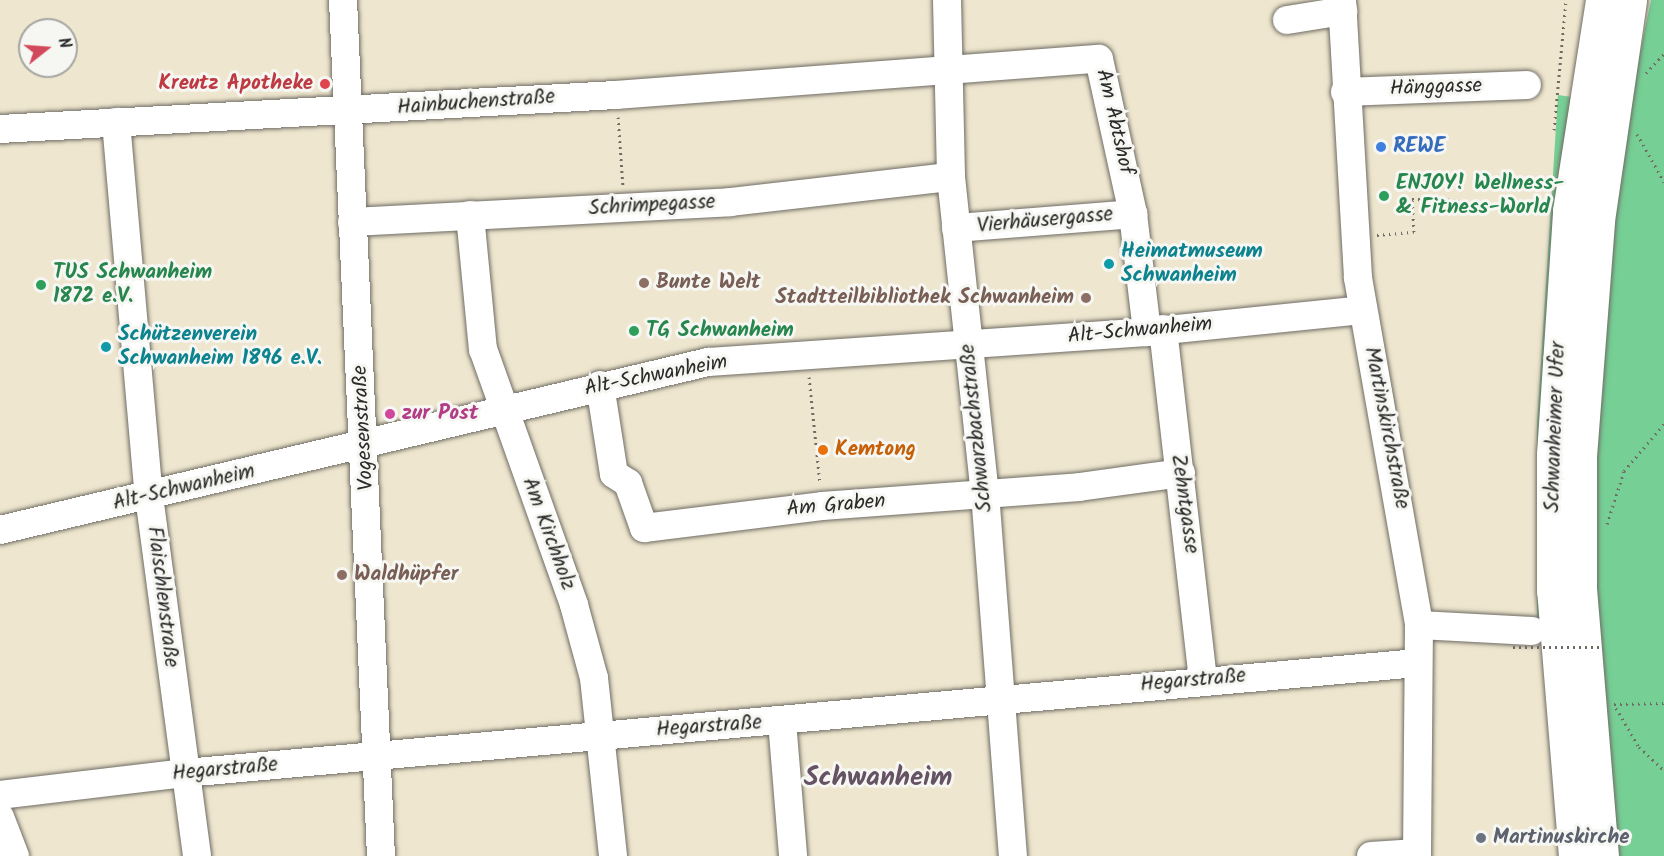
<!DOCTYPE html>
<html>
<head>
<meta charset="utf-8">
<style>
	body { margin:0 }
	#map { position:relative; width:1664px; height:856px; overflow:hidden; background:#eee6ce; font-family:Kalam,sans-serif }
	div>[style] { position:absolute }
	[style*='--x'] { left:calc(var(--x)*1px); top:calc(var(--y)*1px); width:calc(var(--w)*1px); rotate:calc(var(--a)*1deg) }
	.green>* { inset:0; background:#76cf95 }
	.path>* { height:3px; margin-top:-1.5px; transform-origin:0; background:repeating-linear-gradient(90deg,#6f6c64 0 1.5px,transparent 0 6px) }
	.roads { filter:drop-shadow(0 0 2px #6f6c64) drop-shadow(0 0 2px #6f6c64) }
	.minor>* { height:28px; margin:-14px; padding:0 14px; transform-origin:14px; border-radius:14px; background:#fff }
	.major>* { height:33px; margin:-16.5px; padding:0 16.5px; transform-origin:16.5px; border-radius:16.5px; background:#fff }
	.path-bridge>* { height:3px; margin-top:-1.5px; transform-origin:0; background:repeating-linear-gradient(90deg,#6f6c64 0 1.5px,transparent 0 6px) }
	.dots>* { width:16px; height:16px; translate:-50% -50%; box-sizing:border-box; border:3px solid #f6f6f2; border-radius:50% }
	span { translate:-50% -50%; white-space:nowrap; text-align:center; line-height:1.15; -webkit-text-stroke:6px #f6f6f2; paint-order:stroke }
	.health-label { font-size:21px; color:#be3a42; font-weight:700 }
	.right { translate:-100% -50%; text-align:right }
	.street-label { font-size:21px; color:#2b2b2b }
	.shop-label { font-size:21px; color:#366cbe; font-weight:700 }
	.left { translate:0 -50%; text-align:left }
	.leisure-label { font-size:21px; color:#27864d; font-weight:700 }
	.culture-label { font-size:21px; color:#0d838f; font-weight:700 }
	.education-label { font-size:21px; color:#785e54; font-weight:700 }
	.hotel-label { font-size:21px; color:#b23c85; font-weight:700 }
	.food-label { font-size:21px; color:#c56008; font-weight:700 }
	.worship-label { font-size:21px; color:#5b616d; font-weight:700 }
	.district-label { font-size:27px; color:#655364; font-weight:700 }
	.north { position:absolute; left:18px; top:18px; width:60px; height:60px; box-sizing:border-box; background:#f6f6f2; border:2px solid #a5a5a2; border-radius:50%; rotate:73deg; font-size:16px; font-weight:700; line-height:24px; text-align:center; color:#2b2b2b }
	.north::after { content:''; display:block; margin:auto; width:21px; height:27px; background:#d1495b; clip-path:polygon(50% 0,100% 100%,50% 72%,0 100%) }
</style>
</head>
<body>
<div id="map">
	<div class="green">
		<i style="clip-path:polygon(1651px 0,1664px 0,1664px 856px,1614px 856px,1587px 455px,1604px 224px)"></i>
		<i style="clip-path:polygon(1558px 95px,1572px 97px,1537px 640px,1537px 425px)"></i>
	</div>
	<div class="path">
		<i style="--x:1646;--y:73;--w:26;--a:-47"></i>
		<i style="--x:618;--y:117;--w:69;--a:85.9"></i>
		<i style="--x:1554;--y:130;--w:131;--a:-84.7"></i>
		<i style="--x:1637;--y:134;--w:55;--a:60.6"></i>
		<i style="--x:1377;--y:235;--w:37;--a:-5"></i>
		<i style="--x:1414;--y:232;--w:33;--a:-93"></i>
		<i style="--x:1412;--y:199;--w:45;--a:1.3"></i>
		<i style="--x:1457;--y:200;--w:13;--a:42"></i>
		<i style="--x:809;--y:377;--w:107;--a:84.1"></i>
		<i style="--x:1607;--y:524;--w:56;--a:-72.2"></i>
		<i style="--x:1624;--y:471;--w:62;--a:-49.6"></i>
		<i style="--x:1614;--y:704;--w:50;--a:-1.1"></i>
		<i style="--x:1616;--y:708;--w:45;--a:59.5"></i>
		<i style="--x:1639;--y:747;--w:34;--a:43"></i>
	</div>
	<div class="roads">
		<div class="minor">
			<i style="--x:343;--y:0;--w:857;--a:87.46"></i>
			<i style="--x:947;--y:0;--w:177;--a:88.7"></i>
			<i style="--x:951;--y:177;--w:318;--a:83.9"></i>
			<i style="--x:985;--y:493;--w:364;--a:85.6"></i>
			<i style="--x:1342;--y:0;--w:278;--a:86.7"></i>
			<i style="--x:1358;--y:278;--w:352;--a:80"></i>
			<i style="--x:1419;--y:625;--w:231;--a:90.5"></i>
			<i style="--x:1287;--y:20;--w:57;--a:-9.1"></i>
			<i style="--x:1345;--y:92;--w:182;--a:-2.2"></i>
			<i style="--x:116;--y:122;--w:375;--a:85"></i>
			<i style="--x:149;--y:496;--w:363;--a:82.4"></i>
			<i style="--x:0;--y:129;--w:617;--a:-3.16"></i>
			<i style="--x:616;--y:95;--w:484;--a:-4.3"></i>
			<i style="--x:1099;--y:59;--w:159;--a:77.6"></i>
			<i style="--x:1133;--y:214;--w:119;--a:83.2"></i>
			<i style="--x:470;--y:215;--w:135;--a:84.5"></i>
			<i style="--x:483;--y:349;--w:272;--a:70.4"></i>
			<i style="--x:574;--y:605;--w:76;--a:74.7"></i>
			<i style="--x:594;--y:678;--w:179;--a:83.9"></i>
			<i style="--x:352;--y:222;--w:379;--a:-3"></i>
			<i style="--x:730;--y:202;--w:222;--a:-6.5"></i>
			<i style="--x:956;--y:228;--w:178;--a:-4.5"></i>
			<i style="--x:1163;--y:329;--w:352;--a:83.5"></i>
			<i style="--x:600;--y:385;--w:90;--a:81.1"></i>
			<i style="--x:614;--y:474;--w:17;--a:33"></i>
			<i style="--x:628;--y:483;--w:48;--a:70.4"></i>
			<i style="--x:644;--y:528;--w:179;--a:-7"></i>
			<i style="--x:822;--y:506;--w:258;--a:-4.2"></i>
			<i style="--x:1079;--y:487;--w:103;--a:-7.8"></i>
			<i style="--x:0;--y:530;--w:728;--a:-13.35"></i>
			<i style="--x:708;--y:362;--w:440;--a:-3.9"></i>
			<i style="--x:1147;--y:332;--w:217;--a:-5.8"></i>
			<i style="--x:1419;--y:625;--w:113;--a:3"></i>
			<i style="--x:782;--y:721;--w:135;--a:85.3"></i>
			<i style="--x:0;--y:795;--w:186;--a:-6.8"></i>
			<i style="--x:185;--y:773;--w:1238;--a:-5.1"></i>
			<i style="--x:0;--y:817;--w:42;--a:69"></i>
			<i style="--x:1371;--y:856;--w:46;--a:-3.7"></i>
		</div>
		<div class="major">
			<i style="--x:1575;--y:856;--w:266;--a:-94.7"></i>
			<i style="--x:1553;--y:591;--w:137;--a:-90"></i>
			<i style="--x:1553;--y:454;--w:244;--a:-86.2"></i>
			<i style="--x:1569;--y:211;--w:214;--a:-81.1"></i>
			<i style="--x:1602;--y:856;--w:267;--a:-94.7"></i>
			<i style="--x:1580;--y:590;--w:134;--a:-90"></i>
			<i style="--x:1580;--y:456;--w:237;--a:-85.6"></i>
			<i style="--x:1598;--y:220;--w:222;--a:-81.7"></i>
		</div>
	</div>
	<div class="path-bridge">
		<i style="--x:1513;--y:647;--w:86;--a:0"></i>
	</div>
	<div class="dots">
		<i style="left:325px;top:84px;background:#e0444e"></i>
		<i style="left:1381px;top:147px;background:#3f7fe0"></i>
		<i style="left:1384px;top:196px;background:#2e9e5b"></i>
		<i style="left:1109px;top:264px;background:#0f9aa8"></i>
		<i style="left:644px;top:283px;background:#8d6e63"></i>
		<i style="left:41px;top:285px;background:#2e9e5b"></i>
		<i style="left:1086px;top:298px;background:#8d6e63"></i>
		<i style="left:634px;top:331px;background:#2e9e5b"></i>
		<i style="left:106px;top:347px;background:#0f9aa8"></i>
		<i style="left:390px;top:414px;background:#d1479c"></i>
		<i style="left:823px;top:450px;background:#e8710a"></i>
		<i style="left:342px;top:575px;background:#8d6e63"></i>
		<i style="left:1481px;top:838px;background:#6b7280"></i>
	</div>
	<div class="health-label">
		<span class="right" style="left:313px;top:84px">Kreutz Apotheke</span>
	</div>
	<div class="street-label">
		<span style="left:1436px;top:88px;rotate:-2deg">Hänggasse</span>
		<span style="left:476px;top:103px;rotate:-4deg">Hainbuchenstraße</span>
		<span style="left:1114px;top:122px;rotate:77deg">Am Abtshof</span>
		<span style="left:652px;top:206px;rotate:-3deg">Schrimpegasse</span>
		<span style="left:1045px;top:221px;rotate:-5deg">Vierhäusergasse</span>
		<span style="left:1140px;top:331px;rotate:-5deg">Alt-Schwanheim</span>
		<span style="left:656px;top:376px;rotate:-11deg">Alt-Schwanheim</span>
		<span style="left:1556px;top:427px;rotate:-88deg">Schwanheimer Ufer</span>
		<span style="left:364px;top:428px;rotate:-93deg">Vogesenstraße</span>
		<span style="left:977px;top:428px;rotate:-96deg">Schwarzbachstraße</span>
		<span style="left:1386px;top:428px;rotate:79deg">Martinskirchstraße</span>
		<span style="left:184px;top:488px;rotate:-13deg">Alt-Schwanheim</span>
		<span style="left:1184px;top:504px;rotate:82deg">Zehntgasse</span>
		<span style="left:836px;top:506px;rotate:-5deg">Am Graben</span>
		<span style="left:548px;top:534px;rotate:70deg">Am Kirchholz</span>
		<span style="left:162px;top:597px;rotate:83deg">Flaischlenstraße</span>
		<span style="left:1193px;top:681px;rotate:-5deg">Hegarstraße</span>
		<span style="left:709px;top:727px;rotate:-4deg">Hegarstraße</span>
		<span style="left:225px;top:770px;rotate:-5deg">Hegarstraße</span>
	</div>
	<div class="shop-label">
		<span class="left" style="left:1393px;top:147px">REWE</span>
	</div>
	<div class="leisure-label">
		<span class="left" style="left:1396px;top:196px">ENJOY! Wellness-<br>&amp; Fitness-World</span>
		<span class="left" style="left:53px;top:285px">TUS Schwanheim<br>1872 e.V.</span>
		<span class="left" style="left:646px;top:331px">TG Schwanheim</span>
	</div>
	<div class="culture-label">
		<span class="left" style="left:1121px;top:264px">Heimatmuseum<br>Schwanheim</span>
		<span class="left" style="left:118px;top:347px">Schützenverein<br>Schwanheim 1896 e.V.</span>
	</div>
	<div class="education-label">
		<span class="left" style="left:656px;top:283px">Bunte Welt</span>
		<span class="right" style="left:1074px;top:298px">Stadtteilbibliothek Schwanheim</span>
		<span class="left" style="left:354px;top:575px">Waldhüpfer</span>
	</div>
	<div class="hotel-label">
		<span class="left" style="left:402px;top:414px">zur Post</span>
	</div>
	<div class="food-label">
		<span class="left" style="left:835px;top:450px">Kemtong</span>
	</div>
	<div class="worship-label">
		<span class="left" style="left:1493px;top:838px">Martinuskirche</span>
	</div>
	<div class="district-label">
		<span style="left:878px;top:778px">Schwanheim</span>
	</div>
	<div class="north">N</div>
</div>
</body>
</html>
